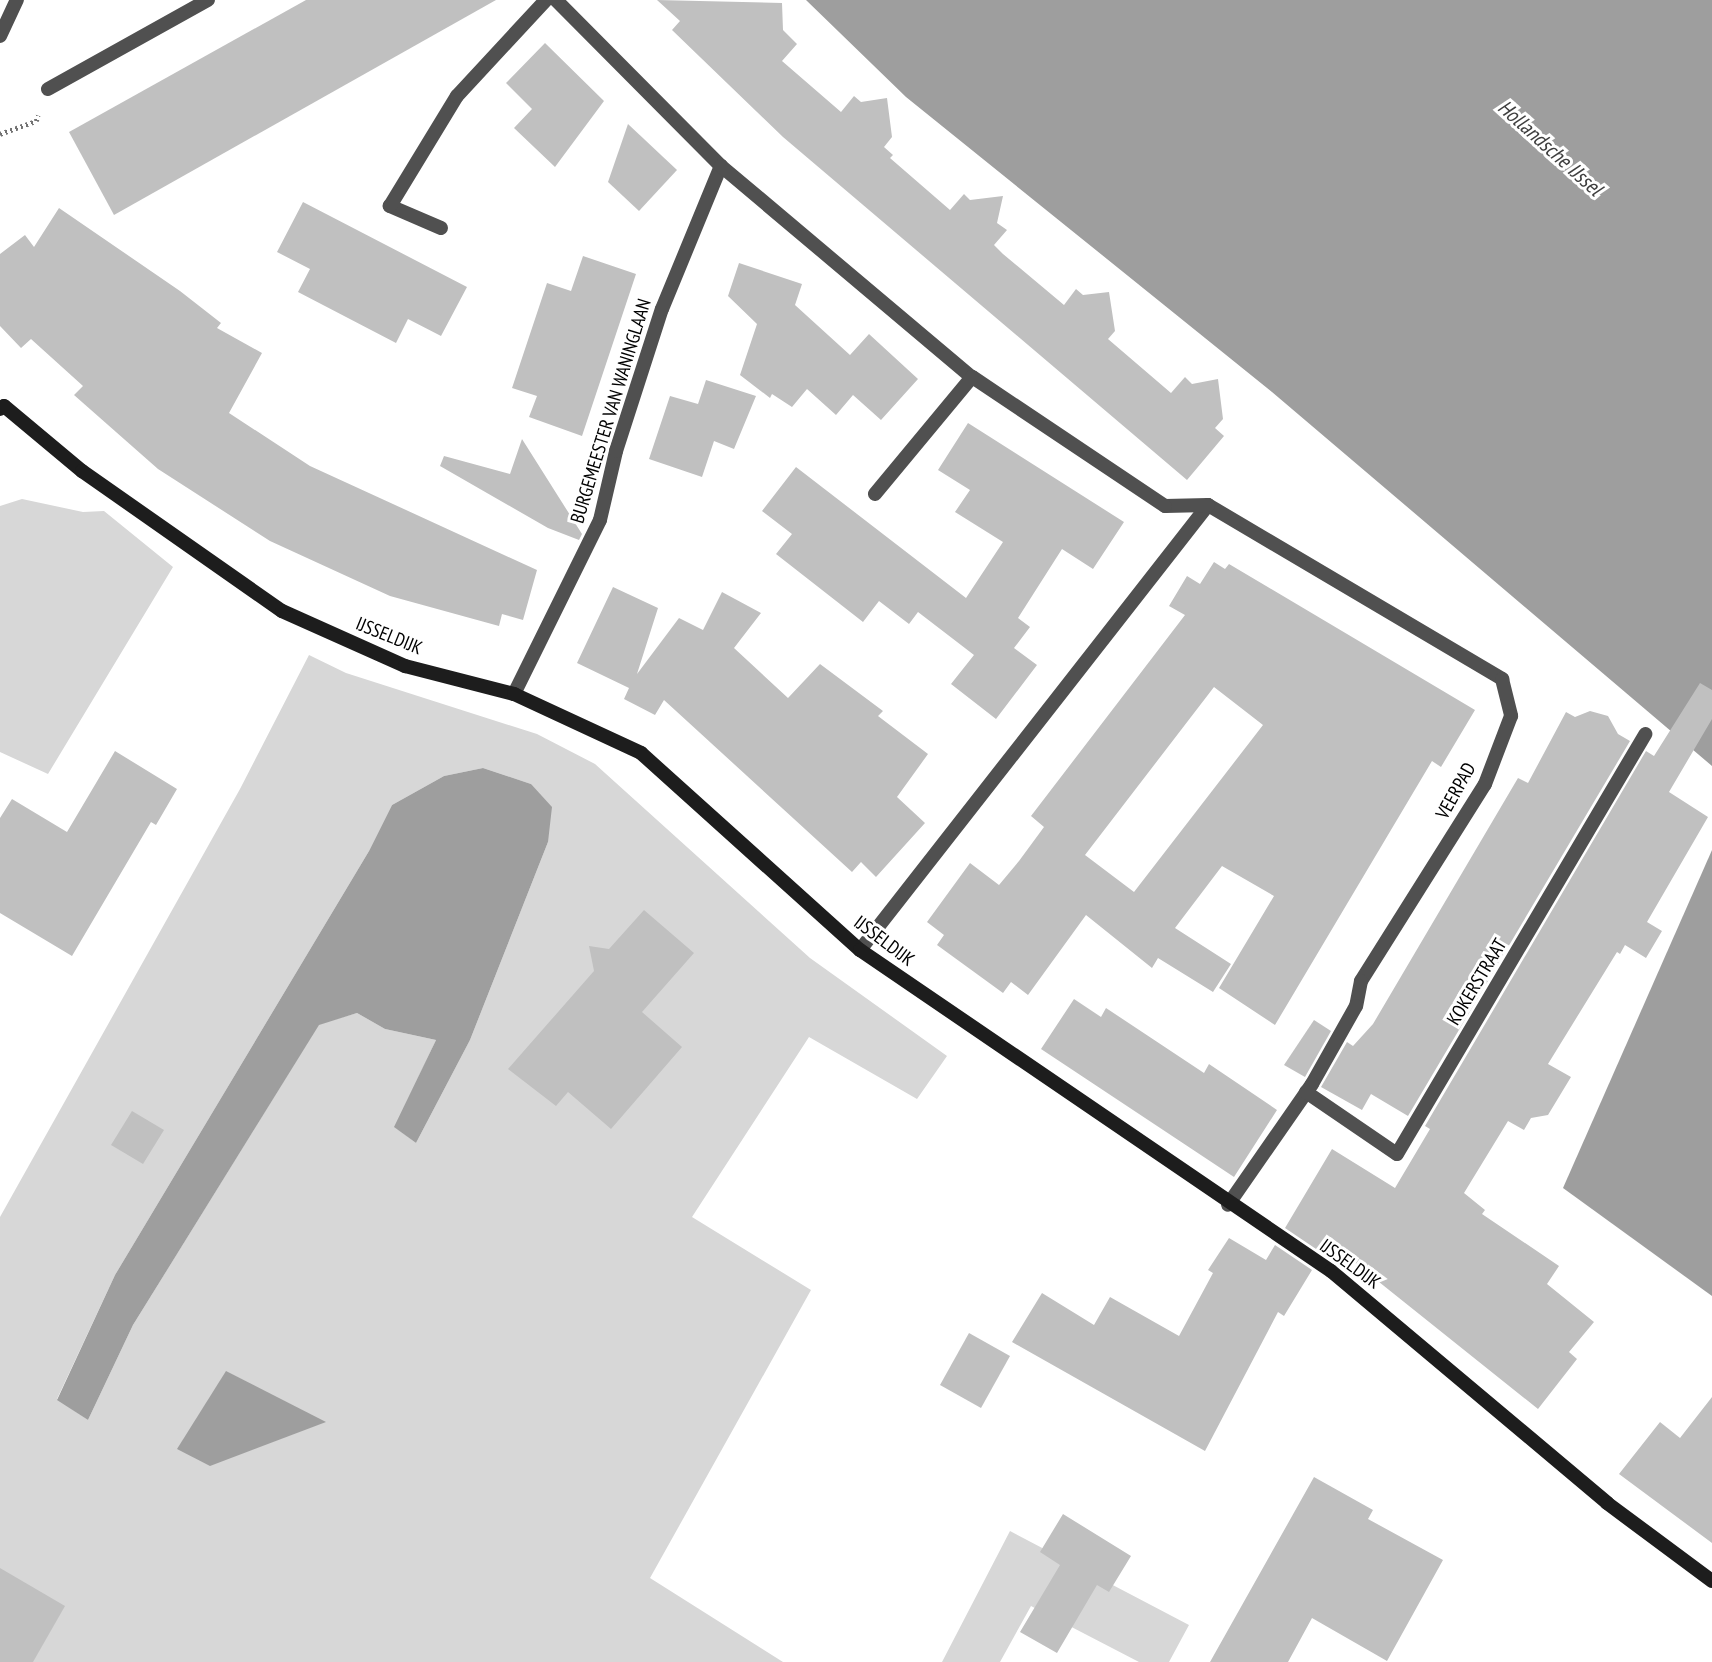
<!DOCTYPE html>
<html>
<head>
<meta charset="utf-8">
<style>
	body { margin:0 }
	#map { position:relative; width:1712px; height:1662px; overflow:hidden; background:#fff; font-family:"PT Sans Narrow",sans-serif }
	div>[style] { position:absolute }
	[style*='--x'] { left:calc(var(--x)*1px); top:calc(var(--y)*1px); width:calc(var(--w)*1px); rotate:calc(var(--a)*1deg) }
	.green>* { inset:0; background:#d7d7d7 }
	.water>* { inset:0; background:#9e9e9e }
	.building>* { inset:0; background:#c0c0c0 }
	.path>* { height:4.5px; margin-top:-2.25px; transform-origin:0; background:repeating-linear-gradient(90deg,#727272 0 2px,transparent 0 5.5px) }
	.street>* { height:14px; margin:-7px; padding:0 7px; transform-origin:7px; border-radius:7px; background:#505050 }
	.secondary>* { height:14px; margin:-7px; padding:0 7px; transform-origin:7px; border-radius:7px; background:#1d1d1d }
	span { translate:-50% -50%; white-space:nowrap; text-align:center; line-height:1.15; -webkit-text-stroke:6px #fff; paint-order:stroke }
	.street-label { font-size:19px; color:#000 }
	.water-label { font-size:21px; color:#3f3f3f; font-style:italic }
</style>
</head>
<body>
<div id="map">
	<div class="green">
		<i style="clip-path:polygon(22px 499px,83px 512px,104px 511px,173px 567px,48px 774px,0 752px,0 506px)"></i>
		<i style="clip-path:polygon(evenodd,309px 655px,346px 673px,537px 734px,595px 764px,810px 958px,947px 1056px,917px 1099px,809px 1037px,692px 1217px,811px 1290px,650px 1578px,783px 1662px,0 1662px,0 1217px,240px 789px,309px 655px,483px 768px,531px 784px,548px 842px,470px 1040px,416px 1143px,395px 1127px,436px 1040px,385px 1029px,357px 1013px,319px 1024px,133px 1325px,88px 1420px,57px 1399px,115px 1275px,369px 851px,392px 805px,444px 776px,483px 768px)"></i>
		<i style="clip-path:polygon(1010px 1531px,1189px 1625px,1169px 1662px,1139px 1662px,1031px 1606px,1000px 1662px,942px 1662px)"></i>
	</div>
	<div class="water">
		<i style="clip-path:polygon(806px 0,1712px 0,1712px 766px,1272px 392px,906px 97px)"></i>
		<i style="clip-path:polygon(483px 768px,531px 784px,552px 807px,548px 842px,470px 1040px,416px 1143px,394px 1127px,436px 1040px,385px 1029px,357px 1013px,319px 1025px,133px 1325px,88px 1420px,57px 1400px,115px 1275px,369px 851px,392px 805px,444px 776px)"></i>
		<i style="clip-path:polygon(1712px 850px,1712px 1296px,1563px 1188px)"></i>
		<i style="clip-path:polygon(226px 1371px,326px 1422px,210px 1466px,177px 1449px)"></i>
	</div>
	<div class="building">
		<i style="clip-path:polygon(306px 0,496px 0,114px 215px,69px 132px)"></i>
		<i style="clip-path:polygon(657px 0,782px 3px,783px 30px,797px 44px,782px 61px,841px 112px,854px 96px,861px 102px,887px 98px,892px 137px,884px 147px,893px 155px,890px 158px,950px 210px,964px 194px,970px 200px,1003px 196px,997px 223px,1007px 230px,994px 245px,1003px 254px,1064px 305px,1076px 289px,1083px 295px,1109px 292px,1115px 331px,1108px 339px,1171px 393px,1185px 377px,1192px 384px,1218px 379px,1223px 419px,1215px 428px,1224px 436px,1187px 480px,783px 137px,672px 30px,680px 21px)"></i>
		<i style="clip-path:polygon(545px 43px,604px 101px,555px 167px,514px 128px,532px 109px,506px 83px)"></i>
		<i style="clip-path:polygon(628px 124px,677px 170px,639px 211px,608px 182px)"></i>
		<i style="clip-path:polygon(303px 202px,467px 287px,441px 336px,408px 319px,396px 343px,298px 292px,310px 269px,277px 252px)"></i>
		<i style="clip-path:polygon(59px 208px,180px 291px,221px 323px,217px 328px,262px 353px,229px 413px,310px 466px,537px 570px,523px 620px,502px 614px,499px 626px,390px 596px,270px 541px,158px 469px,74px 395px,83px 386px,31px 339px,21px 348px,0 326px,0 254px,25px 235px,34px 247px)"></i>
		<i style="clip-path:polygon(583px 256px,636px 274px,582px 436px,529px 417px,537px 396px,512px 388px,547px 283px,571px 291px)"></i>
		<i style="clip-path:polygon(739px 263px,802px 284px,795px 305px,850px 355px,869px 334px,918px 379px,881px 420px,853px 395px,836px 415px,807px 389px,792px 407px,772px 394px,770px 398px,740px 375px,757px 324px,728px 296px)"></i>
		<i style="clip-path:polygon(706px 380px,756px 396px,734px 449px,714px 441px,702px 477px,649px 459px,670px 396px,698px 404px)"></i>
		<i style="clip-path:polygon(968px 423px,1124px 522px,1093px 569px,1062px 549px,1018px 618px,1030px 627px,1014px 648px,1037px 665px,996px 719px,951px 684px,974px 655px,918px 612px,909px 624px,879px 601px,863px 622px,776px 554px,792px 534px,762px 511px,796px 467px,966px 598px,1003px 542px,955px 512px,970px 490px,938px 470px)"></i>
		<i style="clip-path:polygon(522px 439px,582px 534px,579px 540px,548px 528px,440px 466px,444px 456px,510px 474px)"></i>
		<i style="clip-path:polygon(evenodd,1214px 562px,1225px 569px,1229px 564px,1475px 710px,1441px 767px,1432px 761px,1275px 1025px,1219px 988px,1274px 896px,1222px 866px,1175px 928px,1231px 964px,1213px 992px,1158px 958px,1152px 968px,1086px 915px,1028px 995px,1011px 982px,1003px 993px,937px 945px,944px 935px,927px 922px,970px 863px,999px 885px,1019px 861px,1044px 827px,1031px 816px,1185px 615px,1169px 606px,1187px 576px,1200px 584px,1214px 562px,1214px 687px,1263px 725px,1134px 892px,1085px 855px,1214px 687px)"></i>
		<i style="clip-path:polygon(613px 587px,658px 608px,637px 674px,679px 618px,703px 630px,722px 592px,761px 613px,734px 648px,788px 698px,820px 664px,883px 711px,878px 716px,928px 754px,897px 797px,925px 823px,876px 877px,861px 862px,852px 872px,664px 700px,655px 715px,624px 699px,629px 688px,577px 663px)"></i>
		<i style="clip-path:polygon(1700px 683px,1712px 690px,1712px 719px,1669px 792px,1708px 817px,1647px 922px,1662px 931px,1646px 958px,1625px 945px,1620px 954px,1617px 952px,1548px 1064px,1571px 1077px,1548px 1115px,1531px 1118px,1524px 1130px,1508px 1121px,1464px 1193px,1485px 1210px,1482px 1214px,1559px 1266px,1547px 1284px,1594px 1322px,1569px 1352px,1577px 1359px,1538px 1409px,1329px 1242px,1322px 1253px,1285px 1228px,1332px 1149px,1395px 1188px,1430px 1129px,1425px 1126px,1646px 751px,1654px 756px)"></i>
		<i style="clip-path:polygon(1590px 711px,1608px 716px,1618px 734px,1630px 741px,1408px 1116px,1371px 1094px,1362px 1110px,1321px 1087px,1347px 1042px,1353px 1046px,1373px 1024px,1518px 778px,1528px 783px,1566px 712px,1575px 717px)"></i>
		<i style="clip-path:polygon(115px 751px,177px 789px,156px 825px,151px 822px,72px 956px,0 913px,0 818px,12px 799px,67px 832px)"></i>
		<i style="clip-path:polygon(644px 910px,694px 953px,642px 1012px,682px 1047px,611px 1129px,568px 1092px,556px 1106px,508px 1069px,594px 971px,589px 946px,609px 949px)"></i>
		<i style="clip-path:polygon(1074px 999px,1101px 1017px,1106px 1008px,1204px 1073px,1209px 1064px,1277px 1110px,1234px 1177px,1041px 1049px)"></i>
		<i style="clip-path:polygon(1314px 1020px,1331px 1031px,1305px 1077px,1284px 1065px)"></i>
		<i style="clip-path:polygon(132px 1111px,164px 1130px,143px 1164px,111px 1145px)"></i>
		<i style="clip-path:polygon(1229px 1238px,1266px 1260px,1275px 1245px,1312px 1270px,1284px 1316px,1278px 1312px,1205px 1451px,1012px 1342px,1042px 1293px,1094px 1325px,1110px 1297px,1179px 1336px,1213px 1273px,1208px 1270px)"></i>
		<i style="clip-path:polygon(969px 1333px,1010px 1356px,981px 1408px,940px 1385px)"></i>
		<i style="clip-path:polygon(1712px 1397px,1712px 1543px,1619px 1474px,1660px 1422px,1680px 1438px)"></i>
		<i style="clip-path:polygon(1314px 1477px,1373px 1510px,1368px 1519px,1443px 1560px,1387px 1661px,1312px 1618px,1288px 1662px,1210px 1662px)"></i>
		<i style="clip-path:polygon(1063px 1514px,1131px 1556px,1109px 1592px,1097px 1585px,1057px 1653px,1020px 1632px,1060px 1565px,1040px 1552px)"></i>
		<i style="clip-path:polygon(0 1568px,65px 1606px,33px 1662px,0 1662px)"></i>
	</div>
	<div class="path">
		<i style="--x:0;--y:134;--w:38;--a:-20"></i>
		<i style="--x:36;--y:121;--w:6;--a:-72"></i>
	</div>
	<div class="street">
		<i style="--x:556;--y:0;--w:234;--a:45.2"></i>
		<i style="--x:0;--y:36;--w:40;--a:-65"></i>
		<i style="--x:48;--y:89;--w:183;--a:-29.1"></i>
		<i style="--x:441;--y:228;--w:56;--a:-156.7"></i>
		<i style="--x:390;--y:206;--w:129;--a:-58.7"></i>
		<i style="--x:457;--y:96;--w:131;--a:-47.2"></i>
		<i style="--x:1208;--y:505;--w:342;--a:30.6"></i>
		<i style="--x:1502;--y:679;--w:38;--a:76"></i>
		<i style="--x:1511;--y:716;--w:73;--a:110.9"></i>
		<i style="--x:1485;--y:784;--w:233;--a:122.2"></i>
		<i style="--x:1361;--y:981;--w:25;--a:101"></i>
		<i style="--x:1356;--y:1006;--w:90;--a:119.4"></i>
		<i style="--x:1312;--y:1084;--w:147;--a:124.8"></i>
		<i style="--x:514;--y:694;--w:194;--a:-63.7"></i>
		<i style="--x:600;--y:520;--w:71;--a:-76.9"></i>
		<i style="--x:616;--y:451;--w:149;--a:-72.1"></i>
		<i style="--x:662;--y:309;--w:155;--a:-67.6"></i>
		<i style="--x:721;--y:166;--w:328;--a:40.1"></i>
		<i style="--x:860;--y:950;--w:565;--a:-51.97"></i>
		<i style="--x:1208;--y:505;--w:43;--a:178.7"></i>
		<i style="--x:1165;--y:506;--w:232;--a:-146.2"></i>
		<i style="--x:972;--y:377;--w:152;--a:129.7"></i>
		<i style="--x:1306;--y:1092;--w:110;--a:34.3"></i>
		<i style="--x:1397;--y:1154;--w:488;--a:-59.4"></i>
	</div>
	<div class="secondary">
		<i style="--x:0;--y:409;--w:5;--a:-37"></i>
		<i style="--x:4;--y:406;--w:102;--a:39.8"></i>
		<i style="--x:82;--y:471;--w:244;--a:35"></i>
		<i style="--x:282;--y:611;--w:135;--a:24.1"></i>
		<i style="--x:405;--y:666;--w:113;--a:14.4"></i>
		<i style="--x:514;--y:694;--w:140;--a:24.9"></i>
		<i style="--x:641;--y:753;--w:295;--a:42"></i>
		<i style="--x:860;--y:950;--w:570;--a:34.28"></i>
		<i style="--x:1331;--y:1271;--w:361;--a:40"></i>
		<i style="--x:1607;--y:1503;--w:131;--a:36.6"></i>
	</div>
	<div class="street-label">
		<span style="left:611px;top:411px;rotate:-73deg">BURGEMEESTER VAN WANINGLAAN</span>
		<span style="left:389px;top:636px;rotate:22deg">IJSSELDIJK</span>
		<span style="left:1456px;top:791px;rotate:-61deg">VEERPAD</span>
		<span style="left:884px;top:941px;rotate:37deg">IJSSELDIJK</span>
		<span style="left:1477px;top:982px;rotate:-59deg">KOKERSTRAAT</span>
		<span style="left:1350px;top:1264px;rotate:36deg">IJSSELDIJK</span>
	</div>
	<div class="water-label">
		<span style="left:1550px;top:148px;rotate:42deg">Hollandsche IJssel</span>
	</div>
</div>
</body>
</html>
